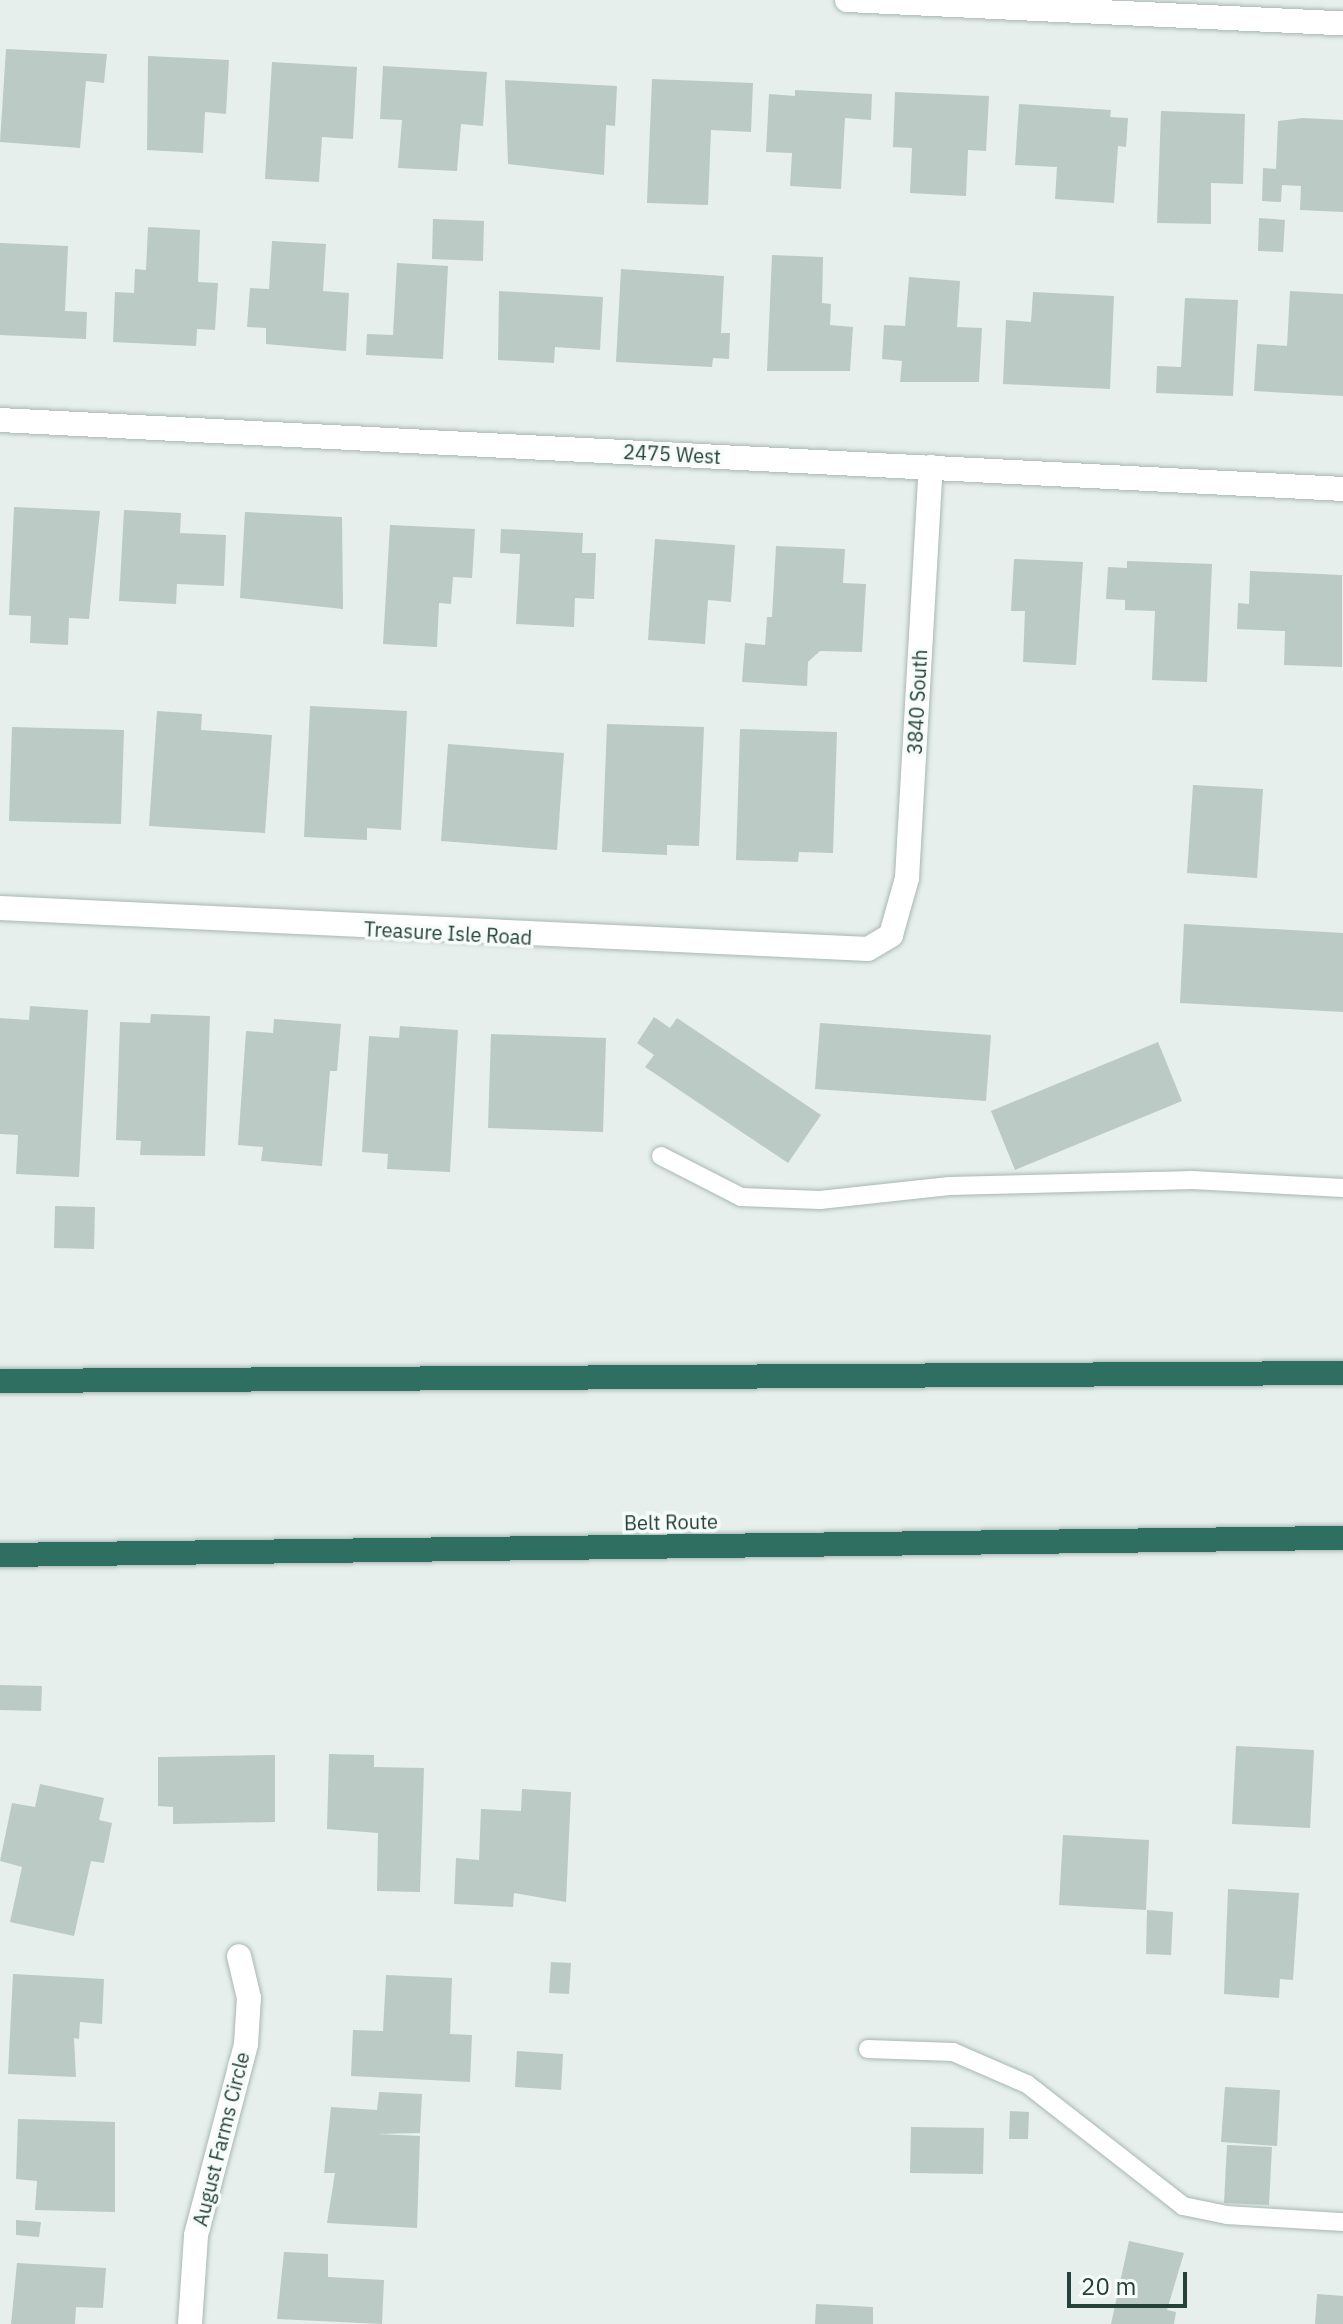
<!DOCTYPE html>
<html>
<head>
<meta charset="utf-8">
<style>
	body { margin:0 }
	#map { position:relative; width:1343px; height:2324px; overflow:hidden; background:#e6efeb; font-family:"IBM Plex Sans",sans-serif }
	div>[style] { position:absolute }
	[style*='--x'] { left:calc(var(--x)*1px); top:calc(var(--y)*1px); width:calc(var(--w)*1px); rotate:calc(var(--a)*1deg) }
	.building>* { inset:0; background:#bbcac4 }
	.roads { filter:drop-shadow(0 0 2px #a8b8b2) drop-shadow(0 0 2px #a8b8b2) }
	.lane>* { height:18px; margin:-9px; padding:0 9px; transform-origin:9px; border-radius:9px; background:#fff }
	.street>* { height:24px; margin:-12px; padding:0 12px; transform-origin:12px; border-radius:12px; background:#fff }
	.highway>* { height:24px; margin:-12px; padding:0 12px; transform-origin:12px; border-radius:12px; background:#2f6f62 }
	span { translate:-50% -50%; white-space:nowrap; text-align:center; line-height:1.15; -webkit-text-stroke:7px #f7fbf9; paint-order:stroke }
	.street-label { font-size:20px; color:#24423a }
	.scale { position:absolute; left:1067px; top:2272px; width:120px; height:36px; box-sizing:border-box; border:4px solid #24423a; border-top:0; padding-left:10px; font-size:24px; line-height:28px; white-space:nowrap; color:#24423a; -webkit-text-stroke:6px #f7fbf9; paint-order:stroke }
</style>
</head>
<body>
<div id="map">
	<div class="building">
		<i style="clip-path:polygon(6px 49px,107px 54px,104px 83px,86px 81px,80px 148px,0 142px)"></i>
		<i style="clip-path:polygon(148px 56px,229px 60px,226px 114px,205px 112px,203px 153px,147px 150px)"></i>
		<i style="clip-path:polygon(272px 62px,357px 67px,353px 139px,322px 137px,319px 182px,265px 179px)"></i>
		<i style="clip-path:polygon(383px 66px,487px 72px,483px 126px,461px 124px,457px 171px,398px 168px,402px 120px,380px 119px)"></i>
		<i style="clip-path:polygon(652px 79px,753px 83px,751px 132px,711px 130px,708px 205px,647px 203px)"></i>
		<i style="clip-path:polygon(505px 80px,617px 86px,615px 126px,606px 125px,604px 175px,508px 164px)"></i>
		<i style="clip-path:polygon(795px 90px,872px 94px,871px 120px,845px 118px,841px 189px,790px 186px,792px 153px,766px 152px,769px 94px,795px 96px)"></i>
		<i style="clip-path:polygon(895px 92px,989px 96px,986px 151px,968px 150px,966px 196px,910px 193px,912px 148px,893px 147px)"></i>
		<i style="clip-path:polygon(1019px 104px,1111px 110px,1110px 117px,1128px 118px,1126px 147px,1118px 146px,1114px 203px,1055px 199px,1057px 167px,1015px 165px)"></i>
		<i style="clip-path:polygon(1161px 111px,1245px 114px,1243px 184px,1211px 183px,1211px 224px,1157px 223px)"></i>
		<i style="clip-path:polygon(1303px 118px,1343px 120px,1343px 212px,1300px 210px,1301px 186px,1282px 185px,1281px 202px,1262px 201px,1263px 168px,1276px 169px,1278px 121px)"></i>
		<i style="clip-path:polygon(1259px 218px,1285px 220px,1283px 252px,1258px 251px)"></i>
		<i style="clip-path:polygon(433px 219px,484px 221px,483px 261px,432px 259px)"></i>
		<i style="clip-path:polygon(148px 227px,200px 230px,198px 282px,218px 283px,215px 330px,197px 329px,196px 346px,113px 342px,115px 292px,134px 293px,135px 269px,146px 270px)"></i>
		<i style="clip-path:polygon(272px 241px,326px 244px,323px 291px,349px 293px,346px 351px,266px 344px,266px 328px,247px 327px,250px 288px,269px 289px)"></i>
		<i style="clip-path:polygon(0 243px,68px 246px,65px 311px,87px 312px,86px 339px,0 335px)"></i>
		<i style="clip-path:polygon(772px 255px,823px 257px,822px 303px,831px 304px,830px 325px,853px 327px,850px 371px,767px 371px)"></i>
		<i style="clip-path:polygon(397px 263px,448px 266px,443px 359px,366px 355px,367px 334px,393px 335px)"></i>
		<i style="clip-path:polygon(621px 269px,724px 276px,721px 333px,730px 333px,729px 359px,713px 358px,712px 367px,616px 362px)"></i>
		<i style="clip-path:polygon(909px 277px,960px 281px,957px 327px,982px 328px,979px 382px,900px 382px,902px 361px,882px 359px,884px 325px,905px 326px)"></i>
		<i style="clip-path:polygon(499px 291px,603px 297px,600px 350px,555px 347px,554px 363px,498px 360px)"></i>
		<i style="clip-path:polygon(1290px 291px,1343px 294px,1343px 396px,1254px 391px,1257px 344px,1287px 346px)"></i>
		<i style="clip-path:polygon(1033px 292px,1114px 296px,1110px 389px,1003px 384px,1006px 320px,1031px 322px)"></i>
		<i style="clip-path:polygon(1185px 298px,1238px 300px,1233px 396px,1156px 393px,1157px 366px,1181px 367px)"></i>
		<i style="clip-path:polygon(14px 507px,100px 511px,89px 619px,69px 618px,68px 645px,30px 643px,31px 616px,9px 615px)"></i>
		<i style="clip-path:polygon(124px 510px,181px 513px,180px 533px,226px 535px,224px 586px,177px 584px,176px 604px,119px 601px)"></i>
		<i style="clip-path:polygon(245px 512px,342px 517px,343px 609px,240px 598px)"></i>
		<i style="clip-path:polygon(390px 525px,475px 529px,472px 578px,453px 577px,451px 604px,439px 603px,437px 647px,383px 644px)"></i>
		<i style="clip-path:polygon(501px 529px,583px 533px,582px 553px,596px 553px,594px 599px,575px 598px,574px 627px,516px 624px,520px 554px,500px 553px)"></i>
		<i style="clip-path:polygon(655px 539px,735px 545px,731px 602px,708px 600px,705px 644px,648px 640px)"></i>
		<i style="clip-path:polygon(776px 546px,845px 549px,843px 583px,866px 584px,862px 652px,820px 651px,808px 662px,807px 686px,742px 682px,745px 643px,765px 645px,767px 617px,772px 617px)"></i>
		<i style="clip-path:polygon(1014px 559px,1083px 562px,1076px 665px,1023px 662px,1025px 611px,1011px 611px)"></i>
		<i style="clip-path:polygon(1127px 561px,1212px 564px,1207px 682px,1152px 680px,1155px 611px,1125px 610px,1125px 600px,1106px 599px,1108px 567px,1127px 568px)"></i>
		<i style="clip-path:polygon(1250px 571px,1342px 575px,1342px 667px,1284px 665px,1285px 631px,1237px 629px,1238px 603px,1249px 604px)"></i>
		<i style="clip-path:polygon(310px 706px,407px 711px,401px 830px,367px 828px,367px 840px,304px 837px)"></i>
		<i style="clip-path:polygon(157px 711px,202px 714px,201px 730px,272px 735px,265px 833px,149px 826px)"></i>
		<i style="clip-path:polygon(607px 724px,704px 727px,699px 846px,667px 845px,667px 855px,602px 852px)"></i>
		<i style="clip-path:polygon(12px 727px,124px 730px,121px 824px,9px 821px)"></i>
		<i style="clip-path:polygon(740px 729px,837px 732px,833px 853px,799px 852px,798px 862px,736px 860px)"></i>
		<i style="clip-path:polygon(448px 744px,564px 753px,557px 850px,441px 841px)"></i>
		<i style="clip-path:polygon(1193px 785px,1263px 789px,1257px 878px,1187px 873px)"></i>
		<i style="clip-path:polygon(1184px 924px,1343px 933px,1343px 1012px,1180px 1003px)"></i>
		<i style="clip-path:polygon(30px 1006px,88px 1010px,79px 1177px,16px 1174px,18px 1135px,0 1134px,0 1018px,29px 1020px)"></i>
		<i style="clip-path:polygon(151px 1014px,210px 1016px,205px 1156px,140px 1155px,141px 1141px,116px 1140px,120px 1022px,150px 1023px)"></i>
		<i style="clip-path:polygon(654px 1017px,670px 1028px,677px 1018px,821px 1115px,788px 1163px,645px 1067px,654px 1055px,637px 1043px)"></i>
		<i style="clip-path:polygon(274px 1019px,341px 1024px,337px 1071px,330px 1071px,322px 1166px,261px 1161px,263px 1147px,238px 1145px,246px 1031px,273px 1033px)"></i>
		<i style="clip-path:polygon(820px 1023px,991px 1035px,986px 1101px,815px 1089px)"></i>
		<i style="clip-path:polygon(400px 1026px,458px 1030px,450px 1172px,387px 1169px,388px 1154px,362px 1152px,369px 1036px,399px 1038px)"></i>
		<i style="clip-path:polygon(491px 1034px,606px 1038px,603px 1132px,488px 1128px)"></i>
		<i style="clip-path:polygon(1158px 1042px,1182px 1101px,1015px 1170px,991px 1111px)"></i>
		<i style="clip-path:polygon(55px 1206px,95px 1207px,94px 1249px,54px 1248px)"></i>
		<i style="clip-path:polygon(0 1685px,42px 1686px,41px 1711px,0 1710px)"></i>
		<i style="clip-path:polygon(1236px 1746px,1314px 1750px,1310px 1828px,1232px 1824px)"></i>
		<i style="clip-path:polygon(329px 1754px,374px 1755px,374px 1767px,424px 1768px,420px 1892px,377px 1891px,378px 1833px,327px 1829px)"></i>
		<i style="clip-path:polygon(275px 1755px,275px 1822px,173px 1824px,173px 1807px,158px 1806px,158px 1757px)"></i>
		<i style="clip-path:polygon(40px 1784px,104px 1798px,99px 1820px,112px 1823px,104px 1863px,91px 1861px,74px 1936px,10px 1922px,22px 1867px,0 1861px,12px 1803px,35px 1807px)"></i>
		<i style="clip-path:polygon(522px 1789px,571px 1792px,566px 1902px,514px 1893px,513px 1907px,454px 1904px,456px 1858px,479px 1860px,481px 1809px,521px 1811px)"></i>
		<i style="clip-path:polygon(1063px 1835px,1149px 1840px,1146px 1910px,1059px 1905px)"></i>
		<i style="clip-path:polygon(1228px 1889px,1299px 1893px,1293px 1980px,1280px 1979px,1279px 1998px,1224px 1994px)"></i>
		<i style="clip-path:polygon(1147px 1910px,1173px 1912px,1171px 1955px,1146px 1954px)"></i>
		<i style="clip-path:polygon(551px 1962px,571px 1963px,569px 1994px,549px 1993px)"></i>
		<i style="clip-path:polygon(13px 1974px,104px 1979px,102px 2024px,80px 2022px,79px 2039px,74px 2038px,76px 2077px,8px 2074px)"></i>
		<i style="clip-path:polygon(386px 1975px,452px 1978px,450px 2034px,472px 2035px,470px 2082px,351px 2076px,353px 2030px,383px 2031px)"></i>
		<i style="clip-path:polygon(517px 2051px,563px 2054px,561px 2090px,515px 2087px)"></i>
		<i style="clip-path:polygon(1225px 2087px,1280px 2090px,1277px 2146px,1221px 2142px)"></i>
		<i style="clip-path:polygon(379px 2092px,422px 2094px,420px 2133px,376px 2134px,420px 2136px,417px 2228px,327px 2223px,335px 2173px,324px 2173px,331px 2107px,377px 2110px)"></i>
		<i style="clip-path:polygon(1010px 2111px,1029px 2112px,1028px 2139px,1009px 2139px)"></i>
		<i style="clip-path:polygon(18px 2119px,115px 2122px,115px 2212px,35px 2210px,37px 2181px,16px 2179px)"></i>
		<i style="clip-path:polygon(911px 2127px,984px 2128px,983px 2174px,910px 2173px)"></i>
		<i style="clip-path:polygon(1227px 2145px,1272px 2147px,1269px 2205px,1224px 2203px)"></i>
		<i style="clip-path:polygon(16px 2220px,41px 2222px,39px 2237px,16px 2235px)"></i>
		<i style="clip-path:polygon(1129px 2241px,1184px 2253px,1167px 2310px,1176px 2312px,1174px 2324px,1111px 2324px)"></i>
		<i style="clip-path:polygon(284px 2252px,328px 2254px,328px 2277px,384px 2280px,382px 2324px,277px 2319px)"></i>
		<i style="clip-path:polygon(17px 2263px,106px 2268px,103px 2308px,76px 2307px,75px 2324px,11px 2324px)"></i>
		<i style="clip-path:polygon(1317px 2294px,1343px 2296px,1343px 2324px,1315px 2324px)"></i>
		<i style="clip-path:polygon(816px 2304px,873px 2307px,873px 2324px,815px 2324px)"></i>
	</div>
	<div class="roads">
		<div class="lane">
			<i style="--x:661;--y:1156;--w:90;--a:27.1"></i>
			<i style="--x:741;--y:1197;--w:79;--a:2.2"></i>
			<i style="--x:820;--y:1200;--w:130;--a:-6.2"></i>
			<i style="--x:949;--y:1186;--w:243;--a:-1.4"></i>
			<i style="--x:1192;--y:1180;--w:151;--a:3"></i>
			<i style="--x:868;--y:2049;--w:85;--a:2"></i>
			<i style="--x:953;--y:2052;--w:81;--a:23.4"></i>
			<i style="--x:1027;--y:2084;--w:198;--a:38"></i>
			<i style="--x:1183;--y:2206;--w:45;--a:11.6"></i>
			<i style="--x:1227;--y:2215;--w:116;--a:3.5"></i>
		</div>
		<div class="street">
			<i style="--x:847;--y:0;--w:497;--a:2.7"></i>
			<i style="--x:0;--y:420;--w:1345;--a:2.94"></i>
			<i style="--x:0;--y:908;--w:869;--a:2.7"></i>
			<i style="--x:868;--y:949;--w:27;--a:-31"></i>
			<i style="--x:891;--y:935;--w:59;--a:-74.3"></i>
			<i style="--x:907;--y:878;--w:412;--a:-86.7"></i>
			<i style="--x:190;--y:2324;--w:89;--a:-86.1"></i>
			<i style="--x:196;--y:2235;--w:197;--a:-75.3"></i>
			<i style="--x:246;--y:2044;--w:46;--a:-86.3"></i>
			<i style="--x:249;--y:1998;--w:43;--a:-103.4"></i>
		</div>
		<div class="highway">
			<i style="--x:0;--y:1381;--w:1343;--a:-0.34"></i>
			<i style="--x:0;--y:1555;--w:1343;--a:-0.73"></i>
		</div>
	</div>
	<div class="street-label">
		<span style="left:672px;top:454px;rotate:3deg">2475 West</span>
		<span style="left:917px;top:702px;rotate:-87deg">3840 South</span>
		<span style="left:448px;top:933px;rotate:3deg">Treasure Isle Road</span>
		<span style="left:671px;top:1522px;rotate:-1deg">Belt Route</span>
		<span style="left:221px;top:2139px;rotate:-76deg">August Farms Circle</span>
	</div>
	<div class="scale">20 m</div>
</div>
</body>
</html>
